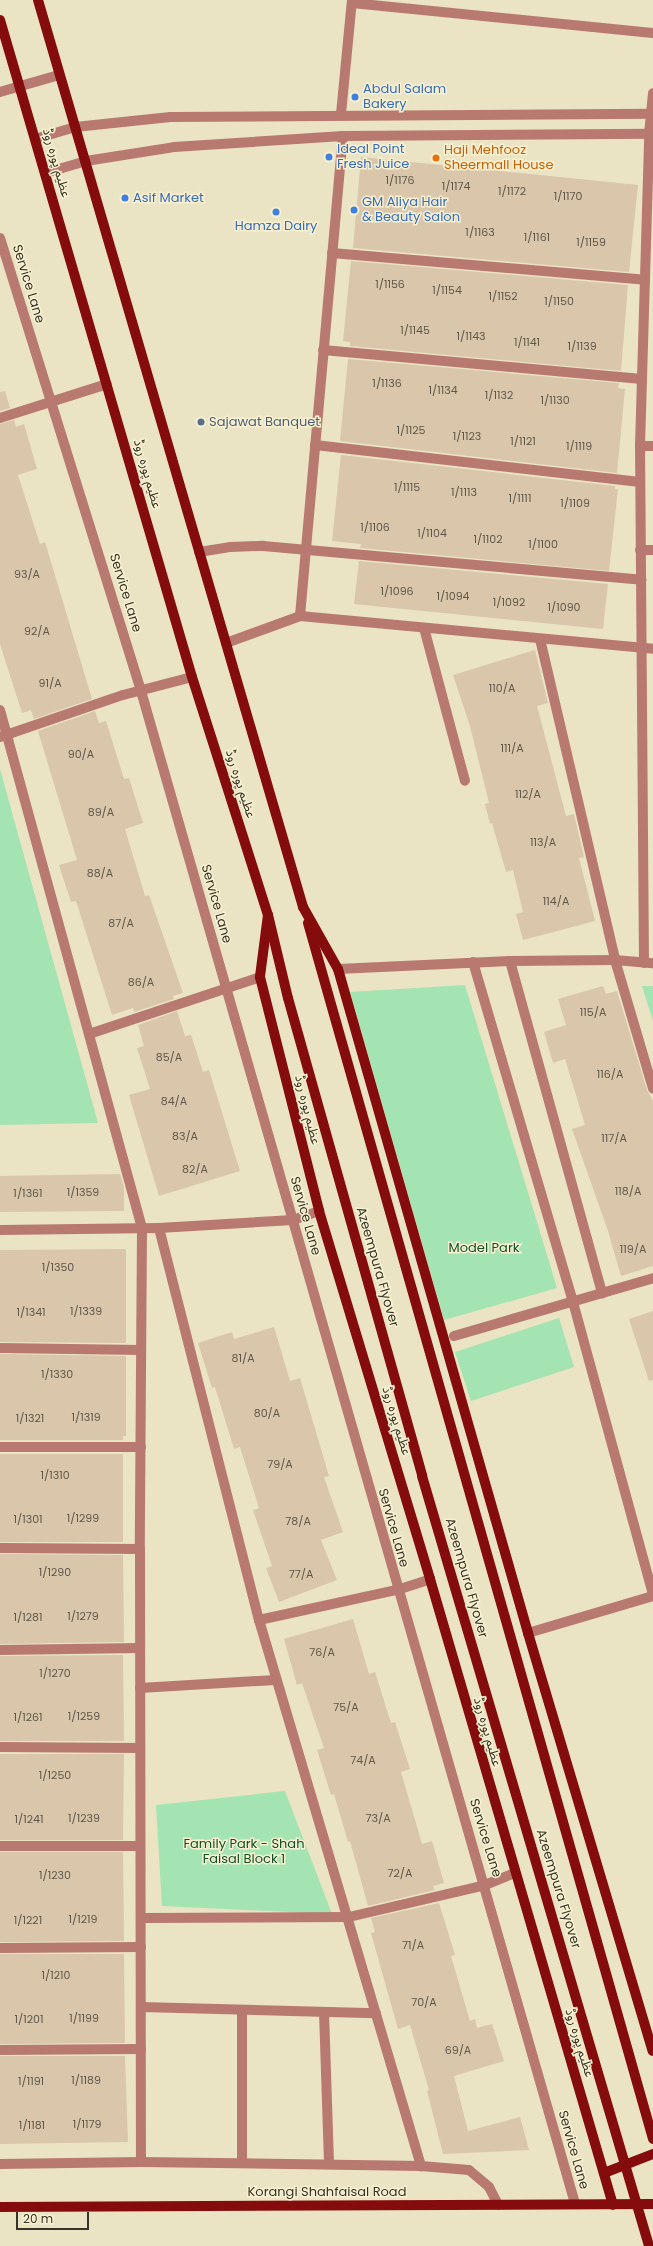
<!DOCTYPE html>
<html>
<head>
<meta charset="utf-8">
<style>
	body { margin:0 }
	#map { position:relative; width:653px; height:2246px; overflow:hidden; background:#eae4c4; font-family:Poppins,"Noto Sans Arabic",sans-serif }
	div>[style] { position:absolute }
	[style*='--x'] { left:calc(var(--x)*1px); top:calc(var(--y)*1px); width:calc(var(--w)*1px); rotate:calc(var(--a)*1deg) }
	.green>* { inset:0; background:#a4e3b2 }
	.building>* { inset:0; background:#d9c6ab }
	.minor>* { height:10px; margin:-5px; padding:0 5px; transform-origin:5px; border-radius:5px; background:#b87971 }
	.major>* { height:10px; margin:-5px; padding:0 5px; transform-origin:5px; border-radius:5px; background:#850c0d }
	.major-bridge>* { height:10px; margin:-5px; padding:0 5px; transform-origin:5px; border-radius:5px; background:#850c0d }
	.dots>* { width:11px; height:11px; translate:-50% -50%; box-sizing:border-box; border:2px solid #f8f1d1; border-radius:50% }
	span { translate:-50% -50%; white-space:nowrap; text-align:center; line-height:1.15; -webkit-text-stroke:3px #f8f1d1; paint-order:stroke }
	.number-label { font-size:11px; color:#5f5849 }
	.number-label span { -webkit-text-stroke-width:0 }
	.shop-label { font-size:13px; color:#366cbe }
	.left { translate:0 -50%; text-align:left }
	.food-label { font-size:13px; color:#c56008 }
	.street-label { font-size:13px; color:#363428 }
	.service-label { font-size:13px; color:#4e5e75 }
	.park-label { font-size:13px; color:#124f27 }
	.scale { position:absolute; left:16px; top:2212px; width:73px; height:18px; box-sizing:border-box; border:2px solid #363428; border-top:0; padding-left:5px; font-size:12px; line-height:14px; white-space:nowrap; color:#363428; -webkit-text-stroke:3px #f8f1d1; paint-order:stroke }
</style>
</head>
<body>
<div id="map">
	<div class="green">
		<i style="clip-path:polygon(0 769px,98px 1123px,0 1125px)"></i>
		<i style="clip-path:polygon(465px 985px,557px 1288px,444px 1320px,350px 992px)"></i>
		<i style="clip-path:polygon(642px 986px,653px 986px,653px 1021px)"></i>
		<i style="clip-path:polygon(559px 1318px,574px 1367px,471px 1401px,455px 1352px)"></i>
		<i style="clip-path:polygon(285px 1791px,332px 1914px,162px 1906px,156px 1805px)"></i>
	</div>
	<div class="building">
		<i style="clip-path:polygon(361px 157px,638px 185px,629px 272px,353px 248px)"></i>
		<i style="clip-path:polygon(351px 261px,628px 285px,621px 371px,350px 346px,350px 342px,343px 341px)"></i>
		<i style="clip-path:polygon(348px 359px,619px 383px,618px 388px,625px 389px,617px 473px,340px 441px)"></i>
		<i style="clip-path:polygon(5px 391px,10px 408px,0 411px,0 392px)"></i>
		<i style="clip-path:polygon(14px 420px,16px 427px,24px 424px,37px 469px,18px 475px,40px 544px,45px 542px,92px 699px,34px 719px,31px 710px,22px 713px,0 644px,0 424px)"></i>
		<i style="clip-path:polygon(341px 455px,615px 486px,615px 489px,618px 489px,609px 571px,360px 548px,361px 544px,332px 541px)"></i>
		<i style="clip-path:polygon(359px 561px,608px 584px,603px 629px,354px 604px)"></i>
		<i style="clip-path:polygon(535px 650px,548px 703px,537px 706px,566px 816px,574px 814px,584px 857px,579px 858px,595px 921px,523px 940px,516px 914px,523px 912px,513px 870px,506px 872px,492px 823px,490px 824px,485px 804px,489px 803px,470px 726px,453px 675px)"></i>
		<i style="clip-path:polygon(95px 711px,99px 723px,106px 721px,124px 779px,129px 778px,143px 823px,125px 829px,145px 896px,149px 895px,183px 993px,173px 996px,174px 999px,134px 1012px,133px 1008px,112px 1015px,76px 901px,71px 902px,59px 865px,77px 860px,38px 731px)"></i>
		<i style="clip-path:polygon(603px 986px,606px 994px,617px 991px,647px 1090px,653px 1101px,653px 1266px,621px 1276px,608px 1231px,572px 1129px,585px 1125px,565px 1059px,553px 1063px,544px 1032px,566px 1025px,558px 999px)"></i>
		<i style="clip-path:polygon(177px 1011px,185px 1036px,191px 1035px,203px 1072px,209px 1070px,240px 1171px,159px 1196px,129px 1095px,150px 1089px,137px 1048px,144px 1046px,138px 1025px)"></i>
		<i style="clip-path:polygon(120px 1174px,124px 1187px,124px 1211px,0 1212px,0 1176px)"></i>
		<i style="clip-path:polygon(126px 1249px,126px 1343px,0 1342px,0 1250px)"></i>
		<i style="clip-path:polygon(653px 1311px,653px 1380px,649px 1381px,629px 1319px)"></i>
		<i style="clip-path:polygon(274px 1327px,290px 1381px,300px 1378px,329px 1476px,324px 1477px,343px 1532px,321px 1540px,337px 1580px,279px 1602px,266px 1568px,272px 1566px,253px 1510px,259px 1508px,240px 1447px,234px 1449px,215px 1387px,212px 1388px,198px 1343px,232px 1332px,234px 1339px)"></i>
		<i style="clip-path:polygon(0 1354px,126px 1356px,126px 1436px,123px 1436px,123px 1440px,0 1440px)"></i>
		<i style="clip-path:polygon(0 1454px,123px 1454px,123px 1542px,0 1542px)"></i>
		<i style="clip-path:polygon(0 1554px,123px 1555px,124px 1642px,0 1644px)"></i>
		<i style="clip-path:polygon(353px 1619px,369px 1674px,375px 1672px,391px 1723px,395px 1722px,410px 1769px,401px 1772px,422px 1844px,432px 1841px,444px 1883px,433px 1886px,435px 1890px,368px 1906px,350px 1841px,348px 1842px,334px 1794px,331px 1795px,317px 1750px,324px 1748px,302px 1683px,297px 1685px,284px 1639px)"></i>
		<i style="clip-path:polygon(123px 1655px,124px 1741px,0 1741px,0 1656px)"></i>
		<i style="clip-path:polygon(0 1754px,124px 1754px,123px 1840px,0 1840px)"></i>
		<i style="clip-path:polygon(0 1852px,123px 1852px,124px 1941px,0 1942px)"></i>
		<i style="clip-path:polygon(439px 1903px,455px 1955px,451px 1956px,470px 2021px,475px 2019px,477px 2028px,492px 2024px,504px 2061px,454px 2076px,468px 2131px,520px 2117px,529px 2150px,443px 2154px,427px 2091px,429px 2090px,410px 2025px,398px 2029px,371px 1933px,375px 1932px,371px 1918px)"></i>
		<i style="clip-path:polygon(0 1954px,124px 1954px,125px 2043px,0 2044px)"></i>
		<i style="clip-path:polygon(0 2056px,125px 2056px,128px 2142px,0 2144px)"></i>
	</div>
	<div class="minor">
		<i style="--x:352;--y:3;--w:302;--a:5.7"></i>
		<i style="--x:0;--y:92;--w:61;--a:-16.1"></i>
		<i style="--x:341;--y:114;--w:115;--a:-84.5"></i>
		<i style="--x:35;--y:139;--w:42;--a:-16.7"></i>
		<i style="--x:75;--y:127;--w:96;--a:-6"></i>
		<i style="--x:170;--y:117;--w:483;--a:-0.4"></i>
		<i style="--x:45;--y:173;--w:43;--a:-16.3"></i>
		<i style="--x:86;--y:161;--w:89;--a:-9"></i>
		<i style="--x:174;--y:147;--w:169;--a:-3.7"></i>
		<i style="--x:343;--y:136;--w:310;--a:-0.4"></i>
		<i style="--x:0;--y:238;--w:474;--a:72.7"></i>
		<i style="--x:141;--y:691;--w:1574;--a:73.99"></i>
		<i style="--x:332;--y:253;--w:314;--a:4.9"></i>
		<i style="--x:323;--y:350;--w:320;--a:5.2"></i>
		<i style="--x:0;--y:418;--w:112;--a:-17.6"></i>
		<i style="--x:315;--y:445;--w:327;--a:6.5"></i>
		<i style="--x:640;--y:446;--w:13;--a:0"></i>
		<i style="--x:640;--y:550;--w:13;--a:0"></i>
		<i style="--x:199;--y:552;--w:31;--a:-9"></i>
		<i style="--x:230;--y:547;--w:33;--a:-2"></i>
		<i style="--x:263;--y:546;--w:380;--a:5.1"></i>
		<i style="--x:300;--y:616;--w:355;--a:5.3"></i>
		<i style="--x:424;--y:628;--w:158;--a:75"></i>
		<i style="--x:540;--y:639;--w:330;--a:76.8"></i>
		<i style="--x:615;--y:960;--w:134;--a:73.5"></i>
		<i style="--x:226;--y:643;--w:79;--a:-20"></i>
		<i style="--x:300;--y:616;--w:482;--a:-84.9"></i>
		<i style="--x:0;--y:710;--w:537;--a:74.67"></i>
		<i style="--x:142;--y:1228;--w:321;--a:90.4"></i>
		<i style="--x:140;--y:1549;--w:613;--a:89.91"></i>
		<i style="--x:0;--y:737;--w:130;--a:-18.9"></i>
		<i style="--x:123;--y:695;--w:71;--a:-14.6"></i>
		<i style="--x:510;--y:961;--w:345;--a:74.5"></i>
		<i style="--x:473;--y:962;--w:354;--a:73.6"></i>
		<i style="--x:573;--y:1302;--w:303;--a:74.7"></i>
		<i style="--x:644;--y:963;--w:517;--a:-90.44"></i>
		<i style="--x:640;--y:446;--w:312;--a:-88.3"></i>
		<i style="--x:649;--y:134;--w:41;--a:-84.4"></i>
		<i style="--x:338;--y:969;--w:172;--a:-2.7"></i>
		<i style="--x:510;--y:961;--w:105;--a:-0.5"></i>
		<i style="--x:615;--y:960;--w:38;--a:5"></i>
		<i style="--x:89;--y:1034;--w:180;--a:-18.4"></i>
		<i style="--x:159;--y:1228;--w:405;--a:75.7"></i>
		<i style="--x:259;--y:1620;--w:570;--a:73.47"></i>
		<i style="--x:0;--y:1230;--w:159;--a:-0.7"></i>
		<i style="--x:159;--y:1228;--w:134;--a:-3.4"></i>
		<i style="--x:293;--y:1220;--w:28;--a:-19"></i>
		<i style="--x:454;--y:1336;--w:207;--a:-16.2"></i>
		<i style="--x:0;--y:1348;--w:141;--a:0.8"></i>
		<i style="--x:0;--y:1447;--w:141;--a:0"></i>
		<i style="--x:0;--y:1548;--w:140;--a:0.4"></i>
		<i style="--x:259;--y:1620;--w:141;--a:-12.3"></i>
		<i style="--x:397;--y:1590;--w:35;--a:-18"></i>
		<i style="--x:528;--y:1633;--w:130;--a:-16.5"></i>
		<i style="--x:0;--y:1650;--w:140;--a:-0.8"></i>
		<i style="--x:140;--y:1688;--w:136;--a:-3.4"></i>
		<i style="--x:0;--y:1747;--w:140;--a:0.4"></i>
		<i style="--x:0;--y:1846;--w:140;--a:0"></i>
		<i style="--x:141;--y:1918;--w:208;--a:-0.3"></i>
		<i style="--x:349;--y:1917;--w:140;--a:-13.2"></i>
		<i style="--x:485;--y:1885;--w:32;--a:-22"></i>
		<i style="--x:0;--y:1948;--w:141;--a:-0.4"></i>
		<i style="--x:141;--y:2007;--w:235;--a:1.5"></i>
		<i style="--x:324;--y:2012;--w:152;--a:88.1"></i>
		<i style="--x:0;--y:2050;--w:141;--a:-0.4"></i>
		<i style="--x:242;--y:2163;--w:153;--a:-90"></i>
		<i style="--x:0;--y:2164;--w:141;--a:-0.8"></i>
		<i style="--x:141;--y:2162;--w:280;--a:0.8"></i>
		<i style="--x:421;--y:2166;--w:48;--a:4.8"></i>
		<i style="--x:469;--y:2170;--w:26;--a:40"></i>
		<i style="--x:489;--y:2187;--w:20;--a:63"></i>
	</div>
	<div class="major">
		<i style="--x:38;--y:0;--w:945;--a:73.71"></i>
		<i style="--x:303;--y:907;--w:71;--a:60.6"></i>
		<i style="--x:338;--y:969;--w:691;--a:74.03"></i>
		<i style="--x:528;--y:1633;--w:436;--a:73.4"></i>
		<i style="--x:0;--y:20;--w:684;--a:73.71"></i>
		<i style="--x:192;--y:677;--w:250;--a:72.3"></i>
		<i style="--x:268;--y:915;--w:85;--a:76.5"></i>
		<i style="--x:268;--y:915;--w:63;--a:97.4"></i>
		<i style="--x:260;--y:977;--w:241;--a:75.8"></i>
		<i style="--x:319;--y:1211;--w:384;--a:73.2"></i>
		<i style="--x:430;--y:1579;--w:652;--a:73.7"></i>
		<i style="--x:308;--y:923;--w:1264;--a:74.16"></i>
		<i style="--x:604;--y:2173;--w:53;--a:-21.2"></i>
		<i style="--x:0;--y:2207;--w:653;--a:-0.26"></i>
	</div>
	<div class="major-bridge">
		<i style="--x:288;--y:998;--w:496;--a:74.3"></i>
		<i style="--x:422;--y:1476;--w:803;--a:73.57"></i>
	</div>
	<div class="dots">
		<i style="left:355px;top:97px;background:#3f7fe0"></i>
		<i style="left:329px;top:157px;background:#3f7fe0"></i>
		<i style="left:436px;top:158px;background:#e8710a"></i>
		<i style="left:125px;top:198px;background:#3f7fe0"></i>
		<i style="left:354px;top:210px;background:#3f7fe0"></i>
		<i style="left:276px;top:212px;background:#3f7fe0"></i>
		<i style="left:201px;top:422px;background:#5c6f8a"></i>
	</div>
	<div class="number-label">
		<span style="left:400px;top:180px">1/1176</span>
		<span style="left:456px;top:186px">1/1174</span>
		<span style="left:512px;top:191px">1/1172</span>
		<span style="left:568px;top:196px">1/1170</span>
		<span style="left:480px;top:232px">1/1163</span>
		<span style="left:537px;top:237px">1/1161</span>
		<span style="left:591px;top:242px">1/1159</span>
		<span style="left:390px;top:284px">1/1156</span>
		<span style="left:447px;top:290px">1/1154</span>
		<span style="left:503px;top:296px">1/1152</span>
		<span style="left:559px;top:301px">1/1150</span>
		<span style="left:415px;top:330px">1/1145</span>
		<span style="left:471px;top:336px">1/1143</span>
		<span style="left:527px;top:342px">1/1141</span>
		<span style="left:582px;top:346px">1/1139</span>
		<span style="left:387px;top:383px">1/1136</span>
		<span style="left:443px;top:390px">1/1134</span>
		<span style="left:499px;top:395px">1/1132</span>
		<span style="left:555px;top:400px">1/1130</span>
		<span style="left:411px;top:430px">1/1125</span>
		<span style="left:467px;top:436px">1/1123</span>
		<span style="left:523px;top:441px">1/1121</span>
		<span style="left:579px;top:446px">1/1119</span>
		<span style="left:407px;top:487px">1/1115</span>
		<span style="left:464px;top:492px">1/1113</span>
		<span style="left:520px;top:498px">1/1111</span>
		<span style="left:575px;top:503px">1/1109</span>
		<span style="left:375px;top:527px">1/1106</span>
		<span style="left:432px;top:533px">1/1104</span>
		<span style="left:488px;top:539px">1/1102</span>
		<span style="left:543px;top:544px">1/1100</span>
		<span style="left:27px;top:574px">93/A</span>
		<span style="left:397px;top:591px">1/1096</span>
		<span style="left:453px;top:596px">1/1094</span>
		<span style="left:509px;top:602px">1/1092</span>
		<span style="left:564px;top:607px">1/1090</span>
		<span style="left:37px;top:631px">92/A</span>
		<span style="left:50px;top:683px">91/A</span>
		<span style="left:502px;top:688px">110/A</span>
		<span style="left:512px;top:748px">111/A</span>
		<span style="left:81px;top:754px">90/A</span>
		<span style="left:528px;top:794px">112/A</span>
		<span style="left:101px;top:812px">89/A</span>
		<span style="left:543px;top:842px">113/A</span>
		<span style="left:100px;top:873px">88/A</span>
		<span style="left:556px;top:901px">114/A</span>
		<span style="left:121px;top:923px">87/A</span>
		<span style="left:141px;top:982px">86/A</span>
		<span style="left:593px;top:1012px">115/A</span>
		<span style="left:169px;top:1057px">85/A</span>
		<span style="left:610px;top:1074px">116/A</span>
		<span style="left:174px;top:1101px">84/A</span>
		<span style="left:185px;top:1136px">83/A</span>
		<span style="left:614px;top:1138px">117/A</span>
		<span style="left:195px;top:1169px">82/A</span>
		<span style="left:628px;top:1191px">118/A</span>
		<span style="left:83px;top:1192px">1/1359</span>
		<span style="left:28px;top:1193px">1/1361</span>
		<span style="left:633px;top:1249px">119/A</span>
		<span style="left:58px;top:1267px">1/1350</span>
		<span style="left:86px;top:1311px">1/1339</span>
		<span style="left:31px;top:1312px">1/1341</span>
		<span style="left:243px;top:1358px">81/A</span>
		<span style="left:57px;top:1374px">1/1330</span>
		<span style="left:267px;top:1413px">80/A</span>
		<span style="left:86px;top:1417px">1/1319</span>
		<span style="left:30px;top:1418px">1/1321</span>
		<span style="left:280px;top:1464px">79/A</span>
		<span style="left:55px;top:1475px">1/1310</span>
		<span style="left:83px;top:1518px">1/1299</span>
		<span style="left:28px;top:1519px">1/1301</span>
		<span style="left:298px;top:1521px">78/A</span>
		<span style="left:55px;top:1572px">1/1290</span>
		<span style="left:301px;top:1574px">77/A</span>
		<span style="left:83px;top:1616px">1/1279</span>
		<span style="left:28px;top:1617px">1/1281</span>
		<span style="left:322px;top:1652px">76/A</span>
		<span style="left:55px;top:1673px">1/1270</span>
		<span style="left:346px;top:1707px">75/A</span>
		<span style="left:84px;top:1716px">1/1259</span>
		<span style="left:28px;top:1717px">1/1261</span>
		<span style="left:363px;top:1760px">74/A</span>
		<span style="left:55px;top:1775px">1/1250</span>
		<span style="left:84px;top:1818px">1/1239</span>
		<span style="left:378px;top:1818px">73/A</span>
		<span style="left:29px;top:1819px">1/1241</span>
		<span style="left:400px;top:1873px">72/A</span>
		<span style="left:55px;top:1875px">1/1230</span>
		<span style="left:83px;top:1919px">1/1219</span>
		<span style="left:28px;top:1920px">1/1221</span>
		<span style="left:413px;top:1945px">71/A</span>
		<span style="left:56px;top:1975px">1/1210</span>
		<span style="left:424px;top:2002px">70/A</span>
		<span style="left:84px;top:2018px">1/1199</span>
		<span style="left:29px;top:2019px">1/1201</span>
		<span style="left:458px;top:2050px">69/A</span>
		<span style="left:86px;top:2080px">1/1189</span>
		<span style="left:31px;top:2081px">1/1191</span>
		<span style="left:87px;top:2124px">1/1179</span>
		<span style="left:32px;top:2125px">1/1181</span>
	</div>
	<div class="shop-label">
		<span class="left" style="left:363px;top:97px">Abdul Salam<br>Bakery</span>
		<span class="left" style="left:337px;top:157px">Ideal Point<br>Fresh Juice</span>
		<span class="left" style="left:133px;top:198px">Asif Market</span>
		<span class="left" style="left:362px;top:210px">GM Aliya Hair<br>&amp; Beauty Salon</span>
		<span style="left:276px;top:226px">Hamza Dairy</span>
	</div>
	<div class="food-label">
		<span class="left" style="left:444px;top:158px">Haji Mehfooz<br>Sheermall House</span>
	</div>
	<div class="street-label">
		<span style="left:56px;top:163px;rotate:74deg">عظیم پورہ روڈ</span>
		<span style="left:28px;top:284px;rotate:73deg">Service Lane</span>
		<span style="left:147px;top:474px;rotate:74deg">عظیم پورہ روڈ</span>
		<span style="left:125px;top:593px;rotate:73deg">Service Lane</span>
		<span style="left:240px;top:784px;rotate:72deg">عظیم پورہ روڈ</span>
		<span style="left:216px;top:904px;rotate:74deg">Service Lane</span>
		<span style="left:307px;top:1110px;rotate:76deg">عظیم پورہ روڈ</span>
		<span style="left:305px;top:1216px;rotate:74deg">Service Lane</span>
		<span style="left:377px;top:1267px;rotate:74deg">Azeempura Flyover</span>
		<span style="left:396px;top:1421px;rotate:73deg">عظیم پورہ روڈ</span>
		<span style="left:393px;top:1528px;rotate:74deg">Service Lane</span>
		<span style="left:466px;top:1578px;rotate:74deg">Azeempura Flyover</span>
		<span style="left:487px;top:1732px;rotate:74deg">عظیم پورہ روڈ</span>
		<span style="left:485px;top:1838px;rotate:73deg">Service Lane</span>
		<span style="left:558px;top:1889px;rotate:73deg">Azeempura Flyover</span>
		<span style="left:579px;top:2043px;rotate:73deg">عظیم پورہ روڈ</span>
		<span style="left:573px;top:2150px;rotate:74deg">Service Lane</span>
		<span style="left:327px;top:2192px">Korangi Shahfaisal Road</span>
	</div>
	<div class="service-label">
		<span class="left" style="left:209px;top:422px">Sajawat Banquet</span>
	</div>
	<div class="park-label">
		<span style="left:484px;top:1248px">Model Park</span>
		<span style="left:244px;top:1852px">Family Park - Shah<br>Faisal Block 1</span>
	</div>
	<div class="scale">20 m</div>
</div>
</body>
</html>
